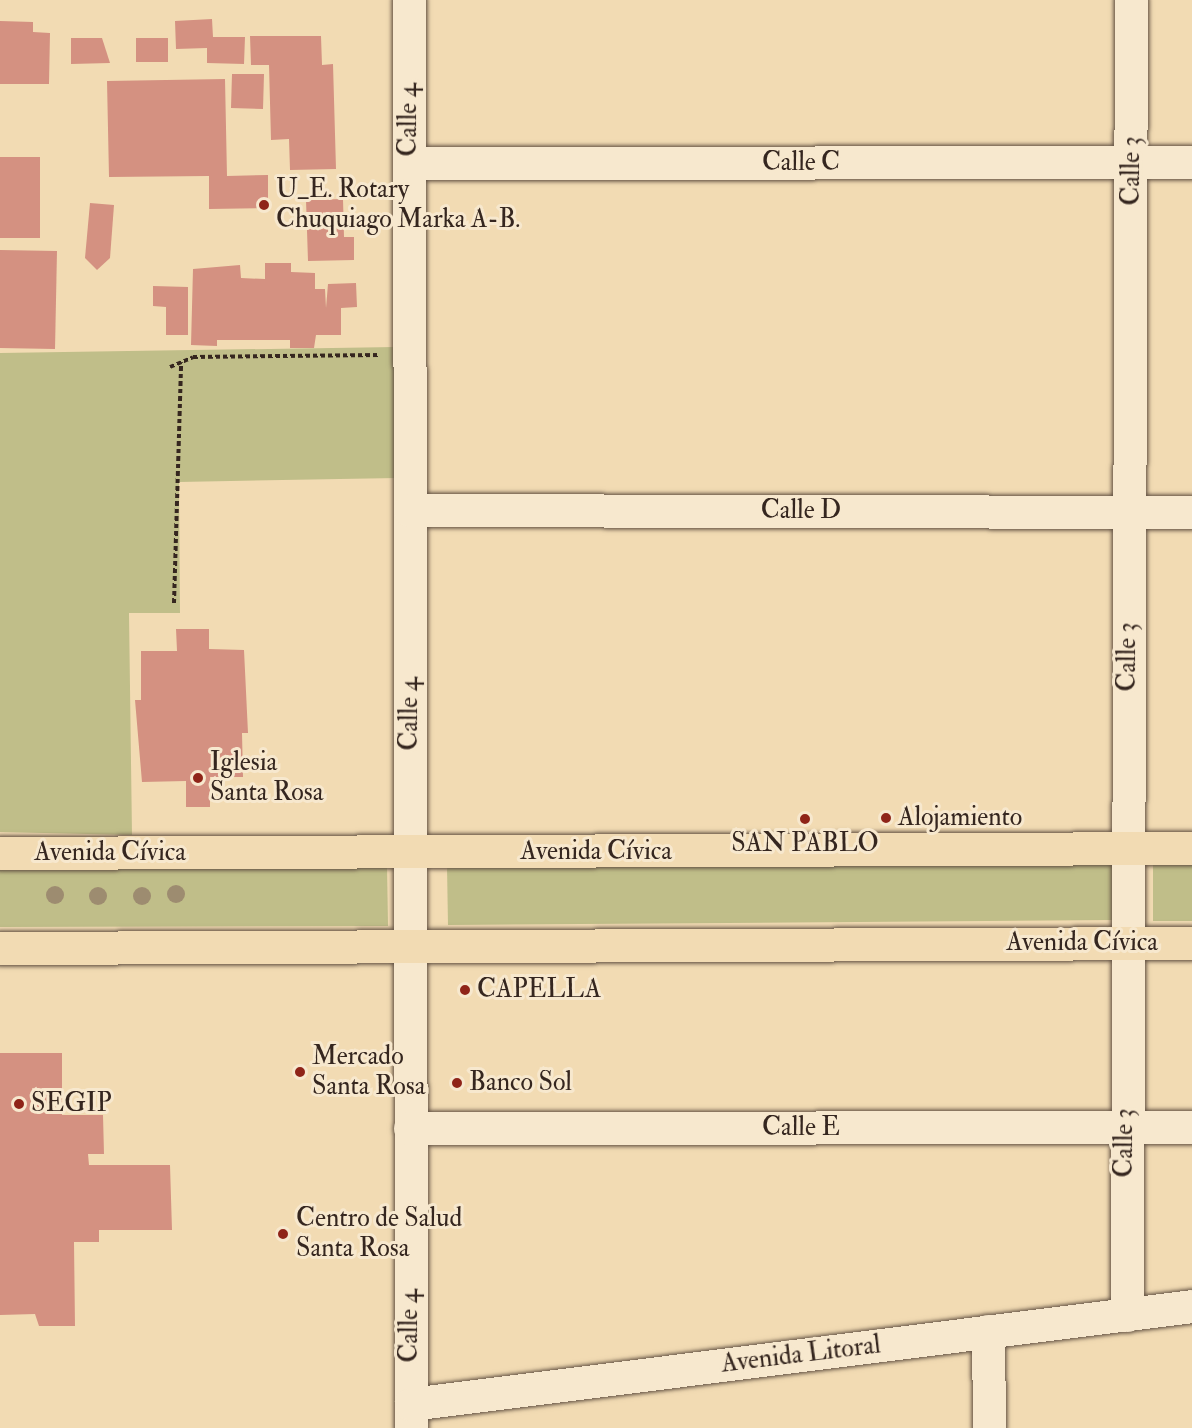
<!DOCTYPE html>
<html>
<head>
<meta charset="utf-8">
<style>
	body { margin:0 }
	#map { position:relative; width:1192px; height:1428px; overflow:hidden; background:#f2dbb3; font-family:"IM FELL Double Pica",serif }
	div>[style] { position:absolute }
	[style*='--x'] { left:calc(var(--x)*1px); top:calc(var(--y)*1px); width:calc(var(--w)*1px); rotate:calc(var(--a)*1deg) }
	.green>* { inset:0; background:#c0be89 }
	.building>* { inset:0; background:#d49181 }
	.path>* { height:4px; margin-top:-2px; transform-origin:0; background:repeating-linear-gradient(90deg,#35261f 0 4.5px,transparent 0 7.5px) }
	.roads { filter:drop-shadow(0 0 2px #645344) drop-shadow(0 0 2px #645344) }
	.minor>* { height:33px; margin:-16.5px; padding:0 16.5px; transform-origin:16.5px; border-radius:16.5px; background:#f7e8ce }
	.major>* { height:33px; margin:-16.5px; padding:0 16.5px; transform-origin:16.5px; border-radius:16.5px; background:#f2dbb3 }
	.trees>* { width:18px; height:18px; margin:-9px; border-radius:50%; background:#9d8c70 }
	.dots>* { width:16px; height:16px; translate:-50% -50%; box-sizing:border-box; border:3px solid #f7e8ce; border-radius:50% }
	span { translate:-50% -50%; white-space:nowrap; text-align:center; line-height:1.15; -webkit-text-stroke:6px #f7e8ce; paint-order:stroke }
	.street-label { font-size:26px; color:#35261f }
	.poi-label { font-size:26px; color:#35261f }
	.left { translate:0 -50%; text-align:left }
</style>
</head>
<body>
<div id="map">
	<div class="green">
		<i style="clip-path:polygon(395px 347px,397px 478px,179px 482px,180px 613px,129px 613px,132px 835px,0 832px,0 353px)"></i>
		<i style="clip-path:polygon(1114px 861px,1115px 920px,448px 925px,447px 866px)"></i>
		<i style="clip-path:polygon(1153px 861px,1192px 861px,1192px 921px,1153px 921px)"></i>
		<i style="clip-path:polygon(387px 866px,388px 926px,0 927px,0 867px)"></i>
	</div>
	<div class="building">
		<i style="clip-path:polygon(212px 19px,213px 37px,245px 37px,244px 64px,207px 63px,207px 48px,176px 49px,175px 21px)"></i>
		<i style="clip-path:polygon(0 21px,33px 22px,33px 32px,50px 33px,49px 84px,0 84px)"></i>
		<i style="clip-path:polygon(250px 36px,321px 36px,322px 65px,333px 64px,336px 169px,290px 170px,289px 139px,271px 140px,269px 65px,251px 65px)"></i>
		<i style="clip-path:polygon(71px 38px,102px 38px,110px 63px,71px 64px)"></i>
		<i style="clip-path:polygon(136px 38px,168px 38px,168px 62px,136px 62px)"></i>
		<i style="clip-path:polygon(232px 74px,264px 74px,263px 109px,231px 108px)"></i>
		<i style="clip-path:polygon(225px 79px,227px 176px,268px 175px,268px 208px,209px 209px,209px 176px,109px 177px,107px 81px)"></i>
		<i style="clip-path:polygon(0 157px,40px 157px,40px 238px,0 238px)"></i>
		<i style="clip-path:polygon(343px 199px,344px 237px,354px 237px,354px 260px,308px 261px,306px 200px)"></i>
		<i style="clip-path:polygon(90px 203px,114px 205px,110px 258px,97px 270px,85px 258px)"></i>
		<i style="clip-path:polygon(0 250px,57px 251px,55px 349px,0 348px)"></i>
		<i style="clip-path:polygon(265px 263px,291px 263px,291px 272px,315px 273px,315px 289px,325px 289px,326px 308px,328px 284px,356px 283px,357px 307px,341px 308px,341px 335px,316px 335px,314px 348px,290px 348px,290px 340px,217px 340px,217px 346px,191px 345px,193px 269px,240px 265px,241px 278px,265px 279px)"></i>
		<i style="clip-path:polygon(153px 286px,188px 287px,188px 335px,166px 335px,166px 307px,153px 306px)"></i>
		<i style="clip-path:polygon(176px 629px,209px 629px,209px 649px,244px 650px,248px 733px,242px 733px,243px 777px,210px 777px,210px 807px,186px 807px,186px 781px,142px 782px,135px 700px,141px 700px,141px 651px,177px 651px)"></i>
		<i style="clip-path:polygon(0 1053px,62px 1053px,62px 1115px,103px 1115px,104px 1154px,88px 1154px,89px 1165px,170px 1165px,172px 1230px,99px 1230px,99px 1242px,74px 1242px,75px 1326px,39px 1326px,35px 1314px,0 1315px)"></i>
	</div>
	<div class="path">
		<i style="--x:170;--y:367;--w:25;--a:-23"></i>
		<i style="--x:193;--y:357;--w:187;--a:-0.6"></i>
		<i style="--x:174;--y:603;--w:241;--a:-88.3"></i>
	</div>
	<div class="roads">
		<div class="minor">
			<i style="--x:409;--y:0;--w:1428;--a:89.92"></i>
			<i style="--x:409;--y:163;--w:783;--a:-0.07"></i>
			<i style="--x:410;--y:510;--w:782;--a:0.15"></i>
			<i style="--x:410;--y:1128;--w:782;--a:-0.07"></i>
			<i style="--x:1127;--y:1315;--w:1315;--a:-89.83"></i>
			<i style="--x:988;--y:1331;--w:97;--a:89.4"></i>
			<i style="--x:411;--y:1404;--w:787;--a:-7.15"></i>
		</div>
		<div class="major">
			<i style="--x:0;--y:853;--w:1192;--a:-0.24"></i>
			<i style="--x:0;--y:948;--w:1192;--a:-0.24"></i>
		</div>
	</div>
	<div class="trees">
		<i style="left:176px;top:894px"></i>
		<i style="left:55px;top:895px"></i>
		<i style="left:98px;top:896px"></i>
		<i style="left:142px;top:896px"></i>
	</div>
	<div class="dots">
		<i style="left:264px;top:205px;background:#8f2418"></i>
		<i style="left:198px;top:778px;background:#8f2418"></i>
		<i style="left:886px;top:818px;background:#8f2418"></i>
		<i style="left:805px;top:819px;background:#8f2418"></i>
		<i style="left:465px;top:990px;background:#8f2418"></i>
		<i style="left:300px;top:1072px;background:#8f2418"></i>
		<i style="left:457px;top:1083px;background:#8f2418"></i>
		<i style="left:19px;top:1104px;background:#8f2418"></i>
		<i style="left:283px;top:1234px;background:#8f2418"></i>
	</div>
	<div class="street-label">
		<span style="left:409px;top:120px;rotate:-90deg">Calle 4</span>
		<span style="left:801px;top:163px">Calle C</span>
		<span style="left:1132px;top:171px;rotate:-90deg">Calle 3</span>
		<span style="left:801px;top:511px">Calle D</span>
		<span style="left:1128px;top:657px;rotate:-90deg">Calle 3</span>
		<span style="left:410px;top:714px;rotate:-90deg">Calle 4</span>
		<span style="left:596px;top:852px">Avenida Cívica</span>
		<span style="left:110px;top:853px">Avenida Cívica</span>
		<span style="left:1082px;top:943px">Avenida Cívica</span>
		<span style="left:801px;top:1128px">Calle E</span>
		<span style="left:1125px;top:1143px;rotate:-90deg">Calle 3</span>
		<span style="left:410px;top:1326px;rotate:-90deg">Calle 4</span>
		<span style="left:801px;top:1355px;rotate:-7deg">Avenida Litoral</span>
	</div>
	<div class="poi-label">
		<span class="left" style="left:276px;top:205px">U_E. Rotary<br>Chuquiago Marka A-B.</span>
		<span class="left" style="left:210px;top:778px">Iglesia<br>Santa Rosa</span>
		<span class="left" style="left:898px;top:818px">Alojamiento</span>
		<span style="left:805px;top:844px">SAN PABLO</span>
		<span class="left" style="left:477px;top:990px">CAPELLA</span>
		<span class="left" style="left:312px;top:1072px">Mercado<br>Santa Rosa</span>
		<span class="left" style="left:469px;top:1083px">Banco Sol</span>
		<span class="left" style="left:31px;top:1104px">SEGIP</span>
		<span class="left" style="left:296px;top:1234px">Centro de Salud<br>Santa Rosa</span>
	</div>
</div>
</body>
</html>
